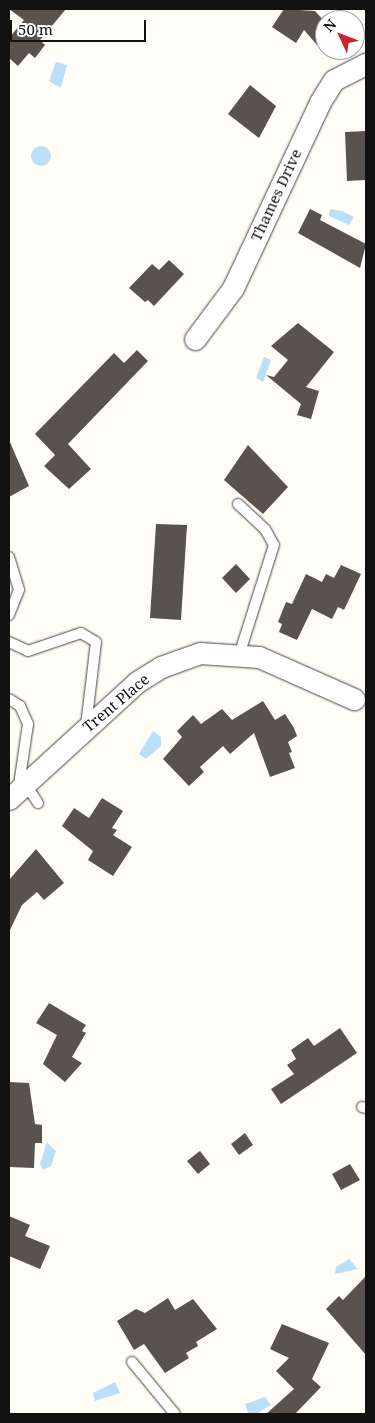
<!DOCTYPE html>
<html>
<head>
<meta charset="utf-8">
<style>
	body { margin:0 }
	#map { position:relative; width:375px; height:1423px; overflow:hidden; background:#fffdf5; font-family:"Noto Serif",serif }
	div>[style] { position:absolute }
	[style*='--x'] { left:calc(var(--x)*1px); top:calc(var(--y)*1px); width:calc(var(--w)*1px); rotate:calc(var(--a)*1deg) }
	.water>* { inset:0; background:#b9e0f7 }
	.round { border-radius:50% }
	.building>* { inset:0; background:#5a524d }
	.roads { filter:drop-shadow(0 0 1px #444) drop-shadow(0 0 1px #444) }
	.lane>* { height:10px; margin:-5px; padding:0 5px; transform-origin:5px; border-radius:5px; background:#fff }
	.street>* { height:21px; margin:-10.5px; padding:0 10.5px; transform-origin:10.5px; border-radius:10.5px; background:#fff }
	span { translate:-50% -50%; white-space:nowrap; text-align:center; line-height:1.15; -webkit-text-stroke:5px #fff; paint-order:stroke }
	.street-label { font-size:15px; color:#111 }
	.frame { position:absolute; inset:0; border:10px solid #111; pointer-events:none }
	.north { position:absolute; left:315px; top:10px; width:50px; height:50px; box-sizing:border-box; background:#fff; border:1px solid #a0a0a0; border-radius:50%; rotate:313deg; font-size:14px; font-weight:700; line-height:20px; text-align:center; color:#111 }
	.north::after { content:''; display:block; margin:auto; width:18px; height:22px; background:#c4262e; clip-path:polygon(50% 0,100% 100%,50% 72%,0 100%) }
	.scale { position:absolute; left:10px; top:20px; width:136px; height:22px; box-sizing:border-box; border:2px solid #111; border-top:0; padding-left:6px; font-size:15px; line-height:18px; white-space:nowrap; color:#111; -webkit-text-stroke:4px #fff; paint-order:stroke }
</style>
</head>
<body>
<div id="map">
	<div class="water">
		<i style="clip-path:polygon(56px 62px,67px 65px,61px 88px,49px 81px)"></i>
		<i class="round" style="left:31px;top:146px;width:20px;height:20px"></i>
		<i style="clip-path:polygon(330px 209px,342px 211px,354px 217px,349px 225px,329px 216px)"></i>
		<i style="clip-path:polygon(264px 357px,271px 360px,263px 382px,256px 378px)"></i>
		<i style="clip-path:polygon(153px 731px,161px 737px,161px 746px,146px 759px,139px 754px)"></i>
		<i style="clip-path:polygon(47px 1142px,56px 1151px,51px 1166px,43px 1170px,40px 1164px)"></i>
		<i style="clip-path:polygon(349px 1259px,358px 1269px,335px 1274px,336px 1267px)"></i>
		<i style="clip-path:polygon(115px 1382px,120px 1393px,95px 1401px,93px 1393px)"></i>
		<i style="clip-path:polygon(265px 1397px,271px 1405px,256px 1414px,248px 1413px,245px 1404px)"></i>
	</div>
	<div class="building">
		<i style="clip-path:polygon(9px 9px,66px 9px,40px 40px,45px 45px,35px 58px,29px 53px,18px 66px,9px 58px,9px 38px,24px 20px)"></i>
		<i style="clip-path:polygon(284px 9px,315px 11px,325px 22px,325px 38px,317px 45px,304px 30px,296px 43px,272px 27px)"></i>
		<i style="clip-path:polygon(250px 85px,276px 106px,259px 138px,228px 114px)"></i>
		<i style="clip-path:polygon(366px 131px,366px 180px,347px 181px,345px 132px)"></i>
		<i style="clip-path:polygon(310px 209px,322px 215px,320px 220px,366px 244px,360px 268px,298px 233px)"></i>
		<i style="clip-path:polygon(169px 260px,184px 274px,154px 306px,148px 300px,145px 302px,129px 288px,152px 264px,159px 270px)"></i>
		<i style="clip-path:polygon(298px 323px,334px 352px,306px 387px,319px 391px,311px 419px,297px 415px,301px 404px,266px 375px,274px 377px,288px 360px,271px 346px)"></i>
		<i style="clip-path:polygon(137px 350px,148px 361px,68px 444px,91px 469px,69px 489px,44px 466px,55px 455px,35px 434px,114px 353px,124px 363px)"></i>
		<i style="clip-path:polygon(9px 440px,29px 486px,9px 497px)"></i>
		<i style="clip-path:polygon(248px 445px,288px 487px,263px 514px,224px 480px)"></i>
		<i style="clip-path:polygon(156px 524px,187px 525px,181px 620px,150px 618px)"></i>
		<i style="clip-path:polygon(236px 564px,250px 579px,236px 593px,222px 578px)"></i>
		<i style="clip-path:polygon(341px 565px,361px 574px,344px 610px,338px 607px,332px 619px,312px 609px,297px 640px,279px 632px,282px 624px,278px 622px,286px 602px,292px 604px,306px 574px,322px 582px,326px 574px,334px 578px)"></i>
		<i style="clip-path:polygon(263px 701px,275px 720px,285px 714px,294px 728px,297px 736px,288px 742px,292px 752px,289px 753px,295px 768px,270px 777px,254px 733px,230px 754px,223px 746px,200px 767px,204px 772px,189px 786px,163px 759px,182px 737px,177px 731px,193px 715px,201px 724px,222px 709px,232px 720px)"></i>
		<i style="clip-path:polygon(102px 798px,123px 811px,112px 828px,117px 830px,113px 835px,132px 847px,113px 876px,88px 860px,93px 851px,62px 826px,74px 808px,89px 818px)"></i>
		<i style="clip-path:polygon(36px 849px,64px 883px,44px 900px,37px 892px,22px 905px,9px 932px,9px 880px)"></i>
		<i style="clip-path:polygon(49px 1003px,86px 1025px,82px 1031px,86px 1033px,72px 1057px,82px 1063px,65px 1082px,43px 1064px,57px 1035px,36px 1023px)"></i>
		<i style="clip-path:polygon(340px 1028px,357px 1053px,281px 1104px,271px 1089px,294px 1074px,287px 1065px,296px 1059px,291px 1050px,308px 1038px,314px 1046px)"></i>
		<i style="clip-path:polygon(9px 1082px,29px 1083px,35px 1124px,42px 1125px,42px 1143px,35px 1143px,34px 1168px,9px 1167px)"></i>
		<i style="clip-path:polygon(245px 1133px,253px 1145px,239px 1155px,231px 1144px)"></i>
		<i style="clip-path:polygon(200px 1151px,210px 1164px,198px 1174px,187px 1161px)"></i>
		<i style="clip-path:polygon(350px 1164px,360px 1180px,341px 1190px,332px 1174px)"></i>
		<i style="clip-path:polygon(9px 1216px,30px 1225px,25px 1236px,50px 1246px,40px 1269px,9px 1256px)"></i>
		<i style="clip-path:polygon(366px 1276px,366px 1355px,326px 1309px,339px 1296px,343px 1300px)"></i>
		<i style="clip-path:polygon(168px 1298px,175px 1310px,193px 1299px,217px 1329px,196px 1342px,198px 1346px,186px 1353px,189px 1358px,165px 1373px,144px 1344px,134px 1350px,117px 1321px,136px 1309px,145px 1313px)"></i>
		<i style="clip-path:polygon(282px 1324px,329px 1343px,312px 1379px,321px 1387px,295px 1414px,266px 1414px,294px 1389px,276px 1371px,289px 1358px,270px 1349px)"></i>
	</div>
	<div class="roads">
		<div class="lane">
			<i style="--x:238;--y:504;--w:37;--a:43"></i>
			<i style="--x:265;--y:529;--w:18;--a:61"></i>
			<i style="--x:274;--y:545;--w:112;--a:107.6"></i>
			<i style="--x:9;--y:557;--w:34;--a:73"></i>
			<i style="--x:19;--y:590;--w:27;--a:112"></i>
			<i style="--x:9;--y:642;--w:21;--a:25"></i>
			<i style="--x:28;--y:651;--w:56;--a:-18.8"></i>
			<i style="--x:81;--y:633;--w:17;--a:31"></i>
			<i style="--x:96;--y:642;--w:85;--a:96.8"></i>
			<i style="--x:9;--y:699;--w:13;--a:32"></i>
			<i style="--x:20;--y:706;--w:20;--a:66"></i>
			<i style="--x:28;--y:724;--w:62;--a:98.4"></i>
			<i style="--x:25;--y:783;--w:24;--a:57"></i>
			<i style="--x:362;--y:1107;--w:4;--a:14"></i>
			<i style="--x:132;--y:1362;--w:67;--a:50.4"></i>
		</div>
		<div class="street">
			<i style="--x:195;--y:339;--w:64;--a:-53.3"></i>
			<i style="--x:233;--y:288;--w:205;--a:-64.9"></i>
			<i style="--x:320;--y:102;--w:26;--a:-58"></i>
			<i style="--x:334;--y:80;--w:36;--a:-27"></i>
			<i style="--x:9;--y:799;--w:173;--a:-42.4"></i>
			<i style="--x:137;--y:682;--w:28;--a:-32"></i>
			<i style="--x:161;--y:667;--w:41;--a:-19.7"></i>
			<i style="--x:200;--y:653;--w:59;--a:3.9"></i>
			<i style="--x:259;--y:657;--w:104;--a:23.9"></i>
		</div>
	</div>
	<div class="street-label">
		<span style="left:276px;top:195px;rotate:-65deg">Thames Drive</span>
		<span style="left:116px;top:703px;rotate:-40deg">Trent Place</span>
	</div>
	<div class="frame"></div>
	<div class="north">N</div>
	<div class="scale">50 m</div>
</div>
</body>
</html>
